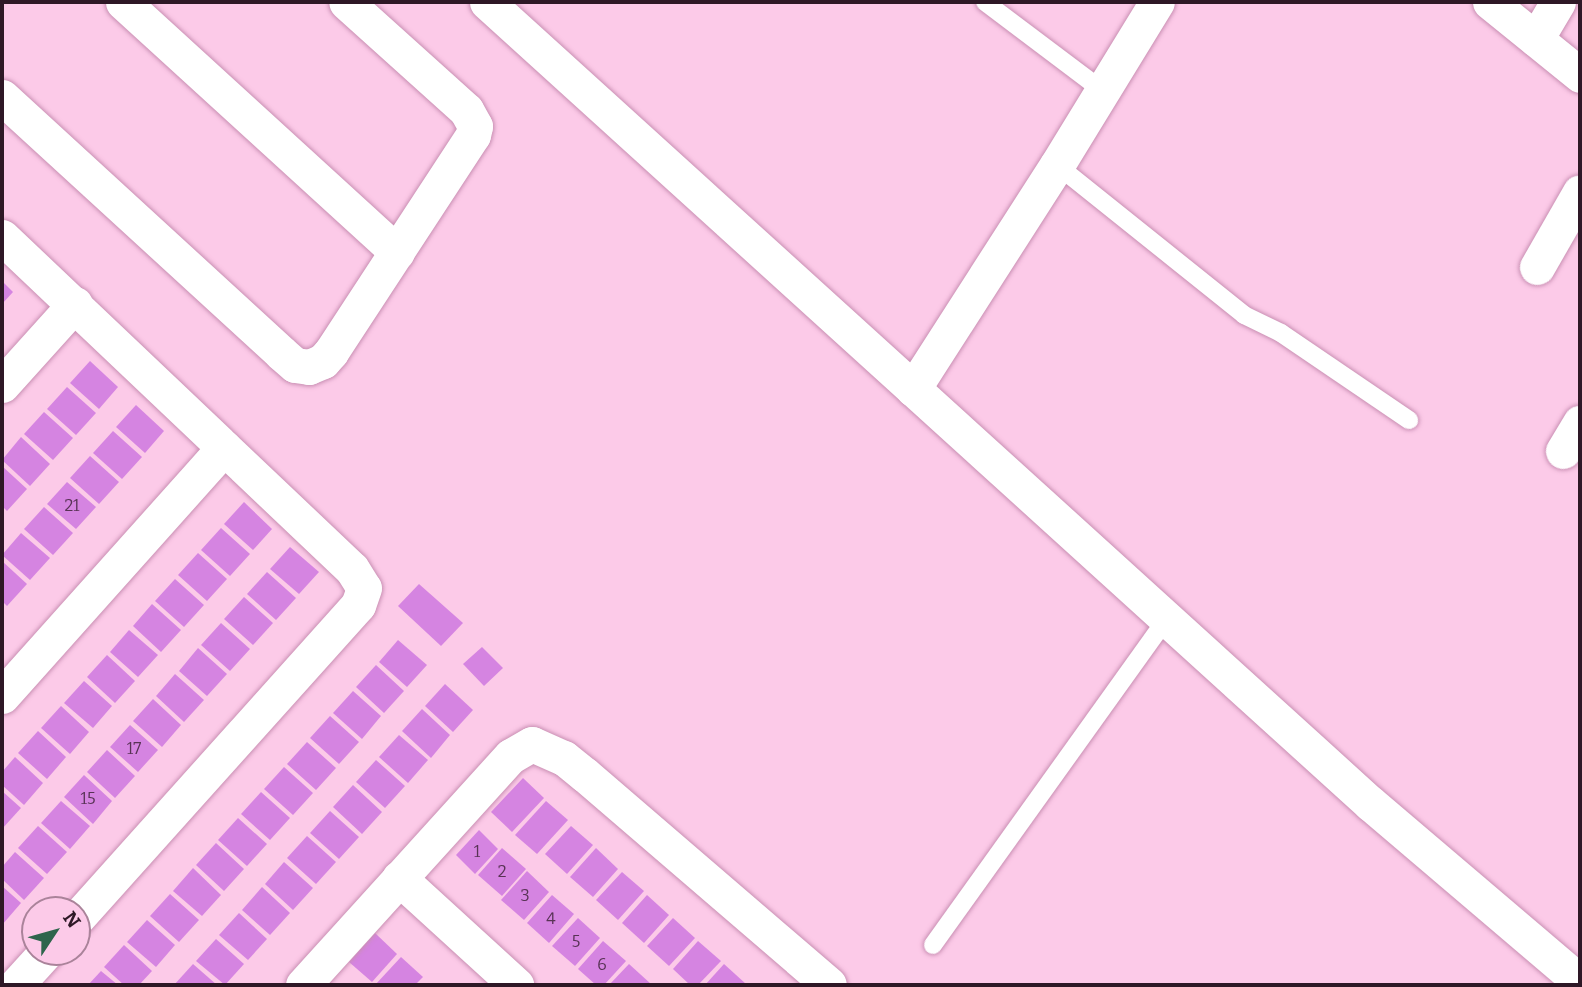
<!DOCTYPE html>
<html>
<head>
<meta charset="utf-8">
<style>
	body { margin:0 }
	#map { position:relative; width:1582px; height:987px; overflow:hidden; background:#fccae8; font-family:Bitter,serif }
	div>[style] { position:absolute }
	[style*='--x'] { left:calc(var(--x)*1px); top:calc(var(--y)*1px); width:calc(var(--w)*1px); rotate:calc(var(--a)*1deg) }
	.building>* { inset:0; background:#d584e1 }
	.roads { filter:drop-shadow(0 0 2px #c98fb3) drop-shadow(0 0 2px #c98fb3) }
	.service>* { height:18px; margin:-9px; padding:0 9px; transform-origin:9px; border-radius:9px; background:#fff }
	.minor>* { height:35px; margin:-17.5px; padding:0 17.5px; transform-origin:17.5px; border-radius:17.5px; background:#fff }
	span { translate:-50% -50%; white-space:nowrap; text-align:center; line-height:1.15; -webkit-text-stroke:5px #fccae8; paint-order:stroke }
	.number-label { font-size:16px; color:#583355 }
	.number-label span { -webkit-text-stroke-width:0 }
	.frame { position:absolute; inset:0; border:4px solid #2e1826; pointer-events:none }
	.north { position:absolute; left:21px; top:896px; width:70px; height:70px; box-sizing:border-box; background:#fccae8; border:2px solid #aa839a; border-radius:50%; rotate:54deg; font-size:19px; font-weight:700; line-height:28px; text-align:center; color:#2e1826 }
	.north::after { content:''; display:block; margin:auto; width:24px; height:32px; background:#2e654c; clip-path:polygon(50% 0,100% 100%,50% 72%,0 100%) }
</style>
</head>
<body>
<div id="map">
	<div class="building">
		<i style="clip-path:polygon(2px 281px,13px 292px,2px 304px)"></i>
		<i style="clip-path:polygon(90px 361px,118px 387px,99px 409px,70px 383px)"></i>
		<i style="clip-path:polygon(67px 387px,96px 413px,76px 435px,47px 409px)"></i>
		<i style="clip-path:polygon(136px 405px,164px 431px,145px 453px,116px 427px)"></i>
		<i style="clip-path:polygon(44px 412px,73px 438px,53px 460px,24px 434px)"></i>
		<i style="clip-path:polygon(113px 431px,142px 457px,122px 479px,93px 453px)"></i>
		<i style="clip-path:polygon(21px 437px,50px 464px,30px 486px,2px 460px)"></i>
		<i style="clip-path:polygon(90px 456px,119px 482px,99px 504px,70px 478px)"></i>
		<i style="clip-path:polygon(2px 466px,27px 489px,7px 511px,2px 506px)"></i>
		<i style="clip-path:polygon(67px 482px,96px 507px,76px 529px,47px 504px)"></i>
		<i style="clip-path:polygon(244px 502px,272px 529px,253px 550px,224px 524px)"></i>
		<i style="clip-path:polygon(44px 507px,73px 533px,53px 555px,24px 529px)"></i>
		<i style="clip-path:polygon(221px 528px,250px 554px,230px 576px,201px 550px)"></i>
		<i style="clip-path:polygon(21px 533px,50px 558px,30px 580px,2px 555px)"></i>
		<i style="clip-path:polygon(290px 547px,319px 572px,299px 594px,270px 569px)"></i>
		<i style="clip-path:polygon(198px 553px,227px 579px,207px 601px,178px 575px)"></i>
		<i style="clip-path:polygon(2px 561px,27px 584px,7px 606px,2px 601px)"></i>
		<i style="clip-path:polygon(267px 572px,296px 598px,276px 620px,247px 594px)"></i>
		<i style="clip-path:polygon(175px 579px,204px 605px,184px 627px,155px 601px)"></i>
		<i style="clip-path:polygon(419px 584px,463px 623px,441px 646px,398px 606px)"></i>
		<i style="clip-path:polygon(244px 597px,273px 623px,253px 645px,224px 619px)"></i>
		<i style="clip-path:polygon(152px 604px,181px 630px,161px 652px,133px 626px)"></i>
		<i style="clip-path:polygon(221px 623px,250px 649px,230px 671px,201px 645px)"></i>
		<i style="clip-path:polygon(129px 630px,158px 655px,138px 677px,110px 652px)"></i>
		<i style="clip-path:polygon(398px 640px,427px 665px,407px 687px,379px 662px)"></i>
		<i style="clip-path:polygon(482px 647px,503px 668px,484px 686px,463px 664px)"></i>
		<i style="clip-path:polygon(198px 648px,227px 674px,207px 696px,179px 671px)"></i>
		<i style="clip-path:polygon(107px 655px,135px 681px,115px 703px,87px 677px)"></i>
		<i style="clip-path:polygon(376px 665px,404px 691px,384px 713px,356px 687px)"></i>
		<i style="clip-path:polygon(175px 674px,204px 700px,184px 722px,156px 696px)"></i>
		<i style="clip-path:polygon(84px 681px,112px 706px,93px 728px,64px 703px)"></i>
		<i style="clip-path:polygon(445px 684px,473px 710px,453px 732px,425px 706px)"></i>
		<i style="clip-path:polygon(353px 691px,381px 716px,362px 739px,333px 713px)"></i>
		<i style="clip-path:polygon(153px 699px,181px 725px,162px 747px,133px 721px)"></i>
		<i style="clip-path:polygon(61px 706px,89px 732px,70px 754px,41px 728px)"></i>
		<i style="clip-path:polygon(422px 709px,450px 735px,431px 758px,402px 731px)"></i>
		<i style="clip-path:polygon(330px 716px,359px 742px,339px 764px,310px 738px)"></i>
		<i style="clip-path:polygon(130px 725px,158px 750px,138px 772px,110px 747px)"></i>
		<i style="clip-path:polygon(38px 731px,66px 757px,47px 779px,18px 753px)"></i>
		<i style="clip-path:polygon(399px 735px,428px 760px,408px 783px,379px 757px)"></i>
		<i style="clip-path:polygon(307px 742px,336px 768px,316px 790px,287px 764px)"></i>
		<i style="clip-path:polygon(107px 750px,135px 776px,115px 798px,87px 772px)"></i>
		<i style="clip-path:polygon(15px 757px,43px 783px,24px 805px,2px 785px,2px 772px)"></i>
		<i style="clip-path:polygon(376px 760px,405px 786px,385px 808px,356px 782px)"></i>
		<i style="clip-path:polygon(284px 767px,313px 793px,293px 815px,264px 789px)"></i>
		<i style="clip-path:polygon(84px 775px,112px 801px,93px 824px,64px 797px)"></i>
		<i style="clip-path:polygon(523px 778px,544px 798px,512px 832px,491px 812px)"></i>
		<i style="clip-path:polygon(353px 785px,382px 812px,362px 834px,333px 807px)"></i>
		<i style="clip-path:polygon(2px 791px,21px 808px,2px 829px)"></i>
		<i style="clip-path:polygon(261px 792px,290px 818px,270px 840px,241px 814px)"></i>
		<i style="clip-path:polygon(61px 801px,90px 826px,70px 849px,41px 823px)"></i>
		<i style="clip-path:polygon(546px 801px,568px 820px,537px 854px,515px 835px)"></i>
		<i style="clip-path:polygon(330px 811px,359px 837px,339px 859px,310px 833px)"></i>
		<i style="clip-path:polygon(238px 818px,267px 844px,247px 866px,218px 840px)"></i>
		<i style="clip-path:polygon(38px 826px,67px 852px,47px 874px,18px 848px)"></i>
		<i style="clip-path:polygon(571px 826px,593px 845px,567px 874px,545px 854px)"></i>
		<i style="clip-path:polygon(479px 830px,498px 849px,475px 874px,456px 855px)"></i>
		<i style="clip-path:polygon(307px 836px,336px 862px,316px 884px,287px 858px)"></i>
		<i style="clip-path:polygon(216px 843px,244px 869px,224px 891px,196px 865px)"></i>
		<i style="clip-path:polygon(502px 848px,526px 869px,502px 896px,478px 875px)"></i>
		<i style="clip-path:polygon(596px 848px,618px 869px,593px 897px,570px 877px)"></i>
		<i style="clip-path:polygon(15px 852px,44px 878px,24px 900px,2px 879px,2px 867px)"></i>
		<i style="clip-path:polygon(284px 862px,313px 888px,293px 910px,265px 884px)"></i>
		<i style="clip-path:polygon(193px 868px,221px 895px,202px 916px,173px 891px)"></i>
		<i style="clip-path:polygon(527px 871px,549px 892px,524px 920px,501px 900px)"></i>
		<i style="clip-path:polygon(622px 872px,644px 891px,618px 920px,596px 900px)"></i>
		<i style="clip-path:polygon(2px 886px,21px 903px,2px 925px)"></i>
		<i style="clip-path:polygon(262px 887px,290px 913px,270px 935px,242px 910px)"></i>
		<i style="clip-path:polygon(170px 894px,199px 920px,179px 942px,150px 916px)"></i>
		<i style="clip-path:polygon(552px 895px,574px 914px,549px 943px,527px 923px)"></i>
		<i style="clip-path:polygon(647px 895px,669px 915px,644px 943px,622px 923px)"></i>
		<i style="clip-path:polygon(239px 913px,267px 939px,248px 960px,219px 935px)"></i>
		<i style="clip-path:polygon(578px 918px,600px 938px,575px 966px,552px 946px)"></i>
		<i style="clip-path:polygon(673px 918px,695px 938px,669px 966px,647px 946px)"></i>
		<i style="clip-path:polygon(147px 920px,175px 945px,156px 967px,127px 942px)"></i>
		<i style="clip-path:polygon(375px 933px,397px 954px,372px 982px,349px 962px)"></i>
		<i style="clip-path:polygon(216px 939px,244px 964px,225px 985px,196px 961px)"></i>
		<i style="clip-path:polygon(603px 941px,626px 961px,604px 985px,596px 985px,578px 969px)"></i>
		<i style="clip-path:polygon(698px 941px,721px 961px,698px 985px,690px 985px,673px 969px)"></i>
		<i style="clip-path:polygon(124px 945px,152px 971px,139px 985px,124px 985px,104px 967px)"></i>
		<i style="clip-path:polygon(401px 957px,423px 977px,415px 985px,375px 985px)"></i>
		<i style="clip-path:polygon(193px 964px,217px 985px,174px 985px)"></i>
		<i style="clip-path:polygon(629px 964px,651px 984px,650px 985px,609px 985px)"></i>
		<i style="clip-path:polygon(724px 964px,746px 984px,745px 985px,705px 985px)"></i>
		<i style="clip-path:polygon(101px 971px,118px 985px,88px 985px)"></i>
	</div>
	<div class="roads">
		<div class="service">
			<i style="--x:985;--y:2;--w:148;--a:37"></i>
			<i style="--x:1057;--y:165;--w:240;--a:38.7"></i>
			<i style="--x:1244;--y:315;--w:41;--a:25.9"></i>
			<i style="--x:1281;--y:333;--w:155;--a:34.2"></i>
			<i style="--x:933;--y:945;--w:401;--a:-54.4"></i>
		</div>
		<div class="minor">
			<i style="--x:123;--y:2;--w:371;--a:42.4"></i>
			<i style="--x:487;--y:2;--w:1194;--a:42.22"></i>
			<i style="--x:1371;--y:804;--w:275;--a:40.4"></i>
			<i style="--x:1490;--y:2;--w:116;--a:39"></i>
			<i style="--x:1536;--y:39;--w:43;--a:-59.3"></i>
			<i style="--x:2;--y:97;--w:379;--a:42.5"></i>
			<i style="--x:281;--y:353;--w:18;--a:41"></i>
			<i style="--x:295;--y:365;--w:14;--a:8"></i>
			<i style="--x:309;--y:367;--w:15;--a:-23"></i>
			<i style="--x:323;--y:361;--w:12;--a:-48"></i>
			<i style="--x:331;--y:352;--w:259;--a:-56.8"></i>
			<i style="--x:473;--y:135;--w:9;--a:-77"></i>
			<i style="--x:475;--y:126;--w:18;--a:-119"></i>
			<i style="--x:466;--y:110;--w:161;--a:-138"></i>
			<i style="--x:2;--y:237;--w:482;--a:43.5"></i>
			<i style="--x:352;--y:569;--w:22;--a:58"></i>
			<i style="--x:364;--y:588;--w:18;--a:109"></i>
			<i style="--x:358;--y:605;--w:421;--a:131.9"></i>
			<i style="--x:1537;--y:267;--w:86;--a:-60.2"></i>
			<i style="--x:2;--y:385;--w:109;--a:-48"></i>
			<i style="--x:913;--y:389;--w:266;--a:-57.3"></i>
			<i style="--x:1057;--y:165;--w:191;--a:-58.5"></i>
			<i style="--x:1563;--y:451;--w:33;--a:-59"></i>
			<i style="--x:2;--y:696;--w:333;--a:-48.2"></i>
			<i style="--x:399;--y:878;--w:159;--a:42.4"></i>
			<i style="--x:16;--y:985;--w:45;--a:-47.7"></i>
			<i style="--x:303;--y:985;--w:309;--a:-47.8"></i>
			<i style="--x:511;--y:756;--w:24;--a:-30"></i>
			<i style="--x:532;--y:744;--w:35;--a:24"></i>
			<i style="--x:564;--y:758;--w:26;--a:39"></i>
			<i style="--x:584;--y:774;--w:323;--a:40.7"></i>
		</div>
	</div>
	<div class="number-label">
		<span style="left:72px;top:506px">21</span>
		<span style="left:134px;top:749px">17</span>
		<span style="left:88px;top:799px">15</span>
		<span style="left:477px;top:852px">1</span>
		<span style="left:502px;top:872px">2</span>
		<span style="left:525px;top:896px">3</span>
		<span style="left:551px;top:919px">4</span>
		<span style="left:576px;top:942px">5</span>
		<span style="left:602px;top:965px">6</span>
	</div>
	<div class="frame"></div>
	<div class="north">N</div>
</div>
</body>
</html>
